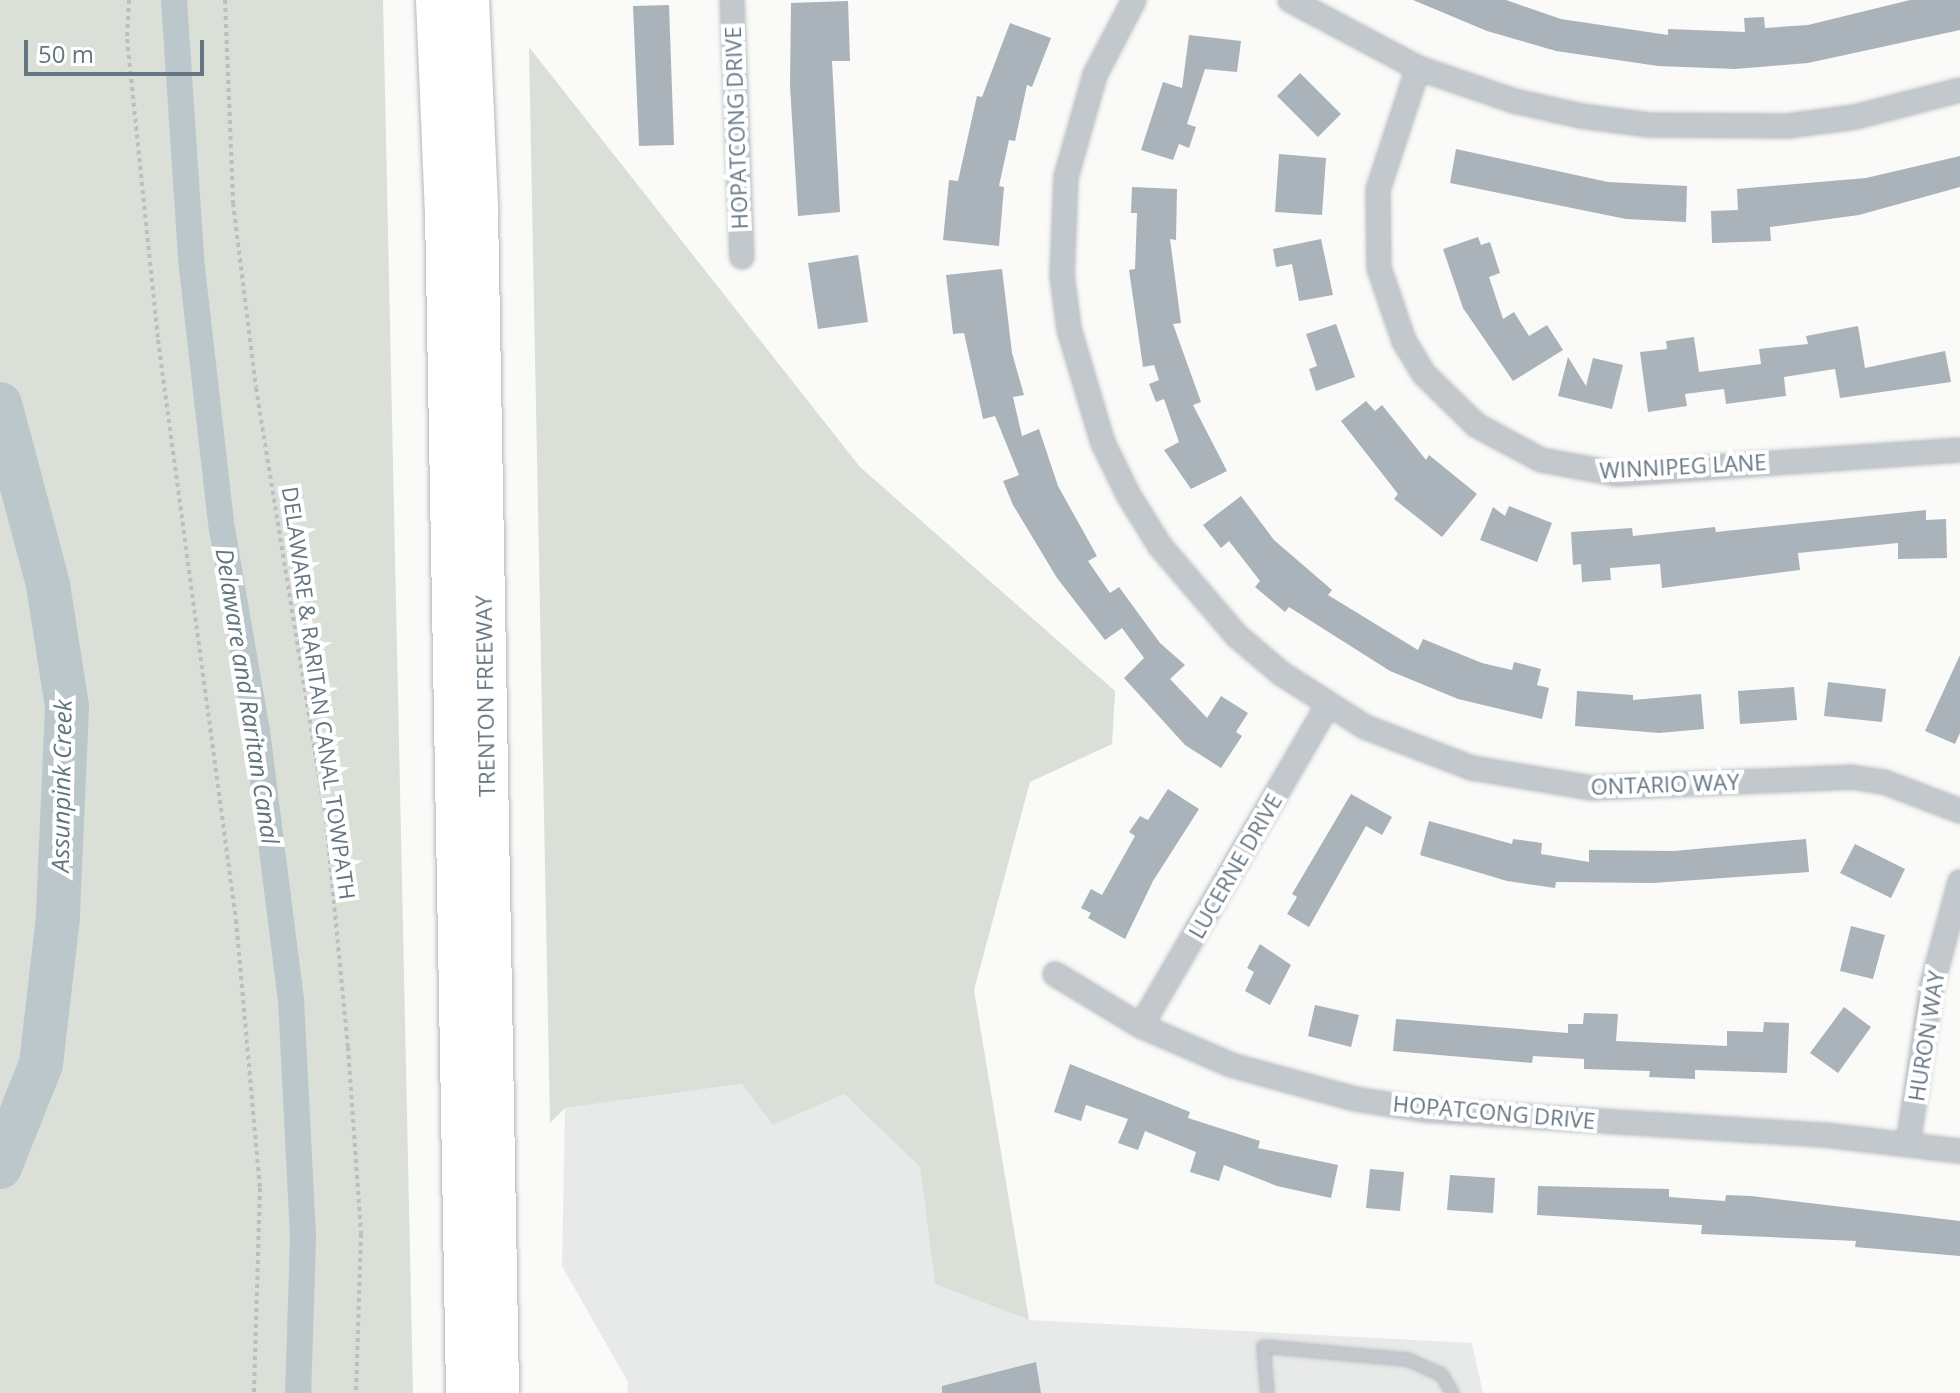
<!DOCTYPE html>
<html>
<head>
<meta charset="utf-8">
<style>
	body { margin:0 }
	#map { position:relative; width:1960px; height:1393px; overflow:hidden; background:#fafaf8; font-family:"Open Sans",sans-serif }
	div>[style] { position:absolute }
	[style*='--x'] { left:calc(var(--x)*1px); top:calc(var(--y)*1px); width:calc(var(--w)*1px); rotate:calc(var(--a)*1deg) }
	.built>* { inset:0; background:#e8e9e9 }
	.green>* { inset:0; background:#dadfd7 }
	.canal>* { height:26px; margin:-13px; padding:0 13px; transform-origin:13px; border-radius:13px; background:#bbc7cb }
	.river>* { height:44px; margin:-22px; padding:0 22px; transform-origin:22px; border-radius:22px; background:#bbc7cb }
	.building>* { inset:0; background:#aab3b9 }
	.path>* { height:4px; margin-top:-2px; transform-origin:0; background:repeating-linear-gradient(90deg,#bbbfc2 0 4px,transparent 0 8px) }
	.roads { filter:drop-shadow(0 0 2px #b4b9bd) drop-shadow(0 0 2px #b4b9bd) }
	.service>* { height:11px; margin:-5.5px; padding:0 5.5px; transform-origin:5.5px; border-radius:5.5px; background:#c3c8cc }
	.minor>* { height:22px; margin:-11px; padding:0 11px; transform-origin:11px; border-radius:11px; background:#c3c8cc }
	.motorway>* { height:40px; margin:-20px; padding:0 20px; transform-origin:20px; border-radius:20px; background:#fff }
	span { translate:-50% -50%; white-space:nowrap; text-align:center; line-height:1.15; -webkit-text-stroke:8px #fff; paint-order:stroke }
	.street-label { font-size:22px; color:#657683 }
	.water-label { font-size:24px; color:#60757c; font-style:italic }
	.scale { position:absolute; left:24px; top:40px; width:180px; height:36px; box-sizing:border-box; border:4px solid #657683; border-top:0; padding-left:10px; font-size:24px; line-height:28px; white-space:nowrap; color:#657683; -webkit-text-stroke:6px #fff; paint-order:stroke }
</style>
</head>
<body>
<div id="map">
	<div class="built">
		<i style="clip-path:polygon(743px 1084px,773px 1125px,844px 1094px,920px 1167px,935px 1284px,1029px 1320px,1472px 1343px,1483px 1393px,627px 1393px,628px 1382px,562px 1266px,565px 1108px)"></i>
	</div>
	<div class="green">
		<i style="clip-path:polygon(0 0,383px 0,413px 1393px,0 1393px)"></i>
		<i style="clip-path:polygon(529px 47px,860px 467px,1115px 691px,1112px 744px,1030px 782px,974px 990px,1029px 1320px,935px 1284px,920px 1167px,844px 1094px,773px 1125px,742px 1084px,565px 1108px,550px 1123px)"></i>
	</div>
	<div class="canal">
		<i style="--x:174;--y:0;--w:260;--a:86.2"></i>
		<i style="--x:191;--y:259;--w:272;--a:83.5"></i>
		<i style="--x:222;--y:529;--w:205;--a:80.2"></i>
		<i style="--x:257;--y:731;--w:270;--a:82.8"></i>
		<i style="--x:291;--y:999;--w:239;--a:87.1"></i>
		<i style="--x:303;--y:1238;--w:155;--a:91.8"></i>
	</div>
	<div class="river">
		<i style="--x:0;--y:404;--w:187;--a:75.1"></i>
		<i style="--x:48;--y:585;--w:123;--a:81.1"></i>
		<i style="--x:67;--y:707;--w:210;--a:92.5"></i>
		<i style="--x:58;--y:917;--w:148;--a:96.6"></i>
		<i style="--x:41;--y:1064;--w:111;--a:111.7"></i>
	</div>
	<div class="building">
		<i style="clip-path:polygon(1413px 0,1506px 0,1561px 19px,1668px 35px,1668px 29px,1745px 32px,1744px 18px,1764px 17px,1765px 28px,1808px 25px,1910px 0,1960px 0,1960px 30px,1808px 63px,1735px 69px,1658px 66px,1556px 51px,1487px 31px)"></i>
		<i style="clip-path:polygon(848px 1px,850px 61px,832px 61px,840px 212px,798px 216px,790px 86px,791px 3px)"></i>
		<i style="clip-path:polygon(669px 5px,674px 145px,639px 146px,633px 6px)"></i>
		<i style="clip-path:polygon(1010px 23px,1051px 38px,1032px 87px,1027px 85px,1015px 141px,1009px 140px,999px 186px,1004px 187px,999px 246px,943px 240px,949px 180px,958px 181px,977px 96px,982px 97px)"></i>
		<i style="clip-path:polygon(1189px 35px,1241px 41px,1237px 72px,1205px 69px,1187px 124px,1196px 127px,1189px 148px,1179px 144px,1173px 160px,1141px 150px,1163px 82px,1182px 88px)"></i>
		<i style="clip-path:polygon(1300px 73px,1341px 114px,1318px 137px,1277px 96px)"></i>
		<i style="clip-path:polygon(1456px 149px,1608px 182px,1687px 186px,1686px 222px,1626px 219px,1450px 183px)"></i>
		<i style="clip-path:polygon(1279px 154px,1326px 158px,1322px 215px,1275px 212px)"></i>
		<i style="clip-path:polygon(1960px 156px,1960px 187px,1859px 215px,1770px 227px,1771px 241px,1712px 243px,1711px 211px,1738px 210px,1737px 189px,1866px 178px)"></i>
		<i style="clip-path:polygon(1132px 187px,1177px 189px,1176px 240px,1170px 239px,1181px 323px,1173px 324px,1201px 402px,1193px 405px,1227px 471px,1191px 489px,1164px 450px,1179px 442px,1164px 399px,1156px 402px,1149px 384px,1159px 380px,1154px 365px,1143px 367px,1129px 270px,1135px 269px,1137px 213px,1131px 213px)"></i>
		<i style="clip-path:polygon(1478px 237px,1481px 245px,1490px 242px,1500px 273px,1489px 277px,1503px 319px,1514px 312px,1529px 336px,1547px 325px,1563px 350px,1513px 381px,1463px 308px,1443px 249px)"></i>
		<i style="clip-path:polygon(1321px 239px,1333px 295px,1299px 301px,1292px 264px,1276px 267px,1273px 249px)"></i>
		<i style="clip-path:polygon(858px 255px,868px 322px,818px 329px,808px 263px)"></i>
		<i style="clip-path:polygon(1002px 269px,1012px 353px,1024px 395px,1013px 397px,1022px 436px,1039px 429px,1058px 486px,1097px 556px,1088px 561px,1110px 593px,1119px 587px,1160px 643px,1185px 665px,1170px 679px,1207px 718px,1221px 696px,1248px 713px,1236px 732px,1242px 736px,1221px 768px,1185px 745px,1124px 678px,1144px 658px,1122px 628px,1105px 640px,1057px 578px,1013px 505px,1003px 481px,1019px 475px,995px 416px,983px 419px,964px 333px,953px 334px,946px 275px)"></i>
		<i style="clip-path:polygon(1336px 324px,1355px 377px,1316px 391px,1309px 369px,1317px 366px,1306px 334px)"></i>
		<i style="clip-path:polygon(1858px 326px,1865px 368px,1945px 351px,1951px 382px,1840px 398px,1835px 369px,1784px 377px,1786px 396px,1726px 404px,1724px 389px,1685px 394px,1687px 406px,1648px 412px,1640px 352px,1667px 349px,1666px 341px,1694px 337px,1699px 372px,1761px 364px,1759px 349px,1808px 344px,1806px 336px)"></i>
		<i style="clip-path:polygon(1568px 357px,1586px 386px,1593px 358px,1623px 365px,1612px 409px,1558px 396px)"></i>
		<i style="clip-path:polygon(1366px 401px,1375px 411px,1382px 405px,1426px 460px,1429px 455px,1477px 494px,1442px 537px,1394px 499px,1398px 494px,1341px 421px)"></i>
		<i style="clip-path:polygon(1241px 496px,1274px 540px,1332px 590px,1328px 595px,1418px 650px,1423px 639px,1482px 663px,1512px 670px,1514px 662px,1541px 669px,1537px 685px,1549px 688px,1542px 719px,1458px 699px,1390px 671px,1289px 607px,1285px 612px,1255px 587px,1260px 581px,1229px 541px,1221px 548px,1203px 525px)"></i>
		<i style="clip-path:polygon(1509px 506px,1552px 523px,1537px 562px,1480px 540px,1493px 507px,1505px 516px)"></i>
		<i style="clip-path:polygon(1926px 510px,1926px 520px,1946px 519px,1947px 558px,1898px 559px,1898px 543px,1798px 553px,1800px 570px,1662px 588px,1660px 564px,1610px 568px,1611px 580px,1582px 582px,1581px 564px,1573px 565px,1571px 532px,1632px 528px,1633px 536px,1715px 527px,1716px 532px)"></i>
		<i style="clip-path:polygon(1960px 655px,1960px 733px,1955px 744px,1925px 731px)"></i>
		<i style="clip-path:polygon(1828px 682px,1886px 689px,1882px 722px,1824px 716px)"></i>
		<i style="clip-path:polygon(1794px 687px,1797px 720px,1740px 724px,1738px 691px)"></i>
		<i style="clip-path:polygon(1577px 691px,1633px 695px,1633px 700px,1701px 694px,1704px 729px,1659px 733px,1575px 726px)"></i>
		<i style="clip-path:polygon(1168px 789px,1199px 809px,1153px 881px,1125px 939px,1088px 918px,1091px 913px,1081px 908px,1091px 889px,1102px 895px,1135px 836px,1129px 832px,1140px 816px,1148px 820px)"></i>
		<i style="clip-path:polygon(1351px 794px,1392px 817px,1382px 835px,1366px 826px,1309px 927px,1287px 914px,1297px 897px,1292px 894px)"></i>
		<i style="clip-path:polygon(1429px 821px,1512px 844px,1513px 839px,1542px 843px,1541px 854px,1589px 862px,1589px 850px,1674px 851px,1806px 839px,1809px 872px,1653px 883px,1556px 882px,1555px 888px,1507px 881px,1420px 855px)"></i>
		<i style="clip-path:polygon(1855px 844px,1905px 869px,1891px 898px,1840px 873px)"></i>
		<i style="clip-path:polygon(1851px 926px,1885px 935px,1873px 979px,1840px 971px)"></i>
		<i style="clip-path:polygon(1260px 944px,1291px 965px,1270px 1005px,1245px 991px,1254px 972px,1247px 968px)"></i>
		<i style="clip-path:polygon(1315px 1005px,1359px 1015px,1351px 1047px,1308px 1036px)"></i>
		<i style="clip-path:polygon(1844px 1007px,1871px 1027px,1838px 1073px,1810px 1053px)"></i>
		<i style="clip-path:polygon(1584px 1013px,1618px 1014px,1616px 1041px,1727px 1046px,1727px 1031px,1763px 1032px,1764px 1022px,1789px 1023px,1787px 1073px,1695px 1070px,1695px 1079px,1649px 1077px,1650px 1071px,1584px 1069px,1584px 1059px,1533px 1056px,1532px 1063px,1393px 1051px,1396px 1019px,1568px 1033px,1568px 1024px,1583px 1024px)"></i>
		<i style="clip-path:polygon(1070px 1064px,1190px 1112px,1188px 1118px,1260px 1141px,1258px 1148px,1338px 1165px,1331px 1198px,1277px 1186px,1224px 1165px,1219px 1181px,1190px 1172px,1196px 1152px,1145px 1131px,1138px 1150px,1118px 1143px,1128px 1119px,1086px 1105px,1081px 1121px,1054px 1112px)"></i>
		<i style="clip-path:polygon(1370px 1169px,1404px 1172px,1400px 1211px,1366px 1208px)"></i>
		<i style="clip-path:polygon(1450px 1175px,1495px 1178px,1493px 1213px,1447px 1210px)"></i>
		<i style="clip-path:polygon(1538px 1186px,1669px 1189px,1669px 1197px,1725px 1201px,1726px 1195px,1751px 1196px,1960px 1221px,1960px 1256px,1855px 1247px,1856px 1241px,1701px 1234px,1702px 1225px,1537px 1215px)"></i>
		<i style="clip-path:polygon(1036px 1362px,1041px 1393px,942px 1393px,942px 1386px)"></i>
	</div>
	<div class="path">
		<i style="--x:129;--y:0;--w:39;--a:93"></i>
		<i style="--x:127;--y:39;--w:303;--a:84.1"></i>
		<i style="--x:158;--y:340;--w:585;--a:82.34"></i>
		<i style="--x:236;--y:920;--w:269;--a:84.9"></i>
		<i style="--x:260;--y:1188;--w:205;--a:91.7"></i>
		<i style="--x:225;--y:0;--w:203;--a:87.7"></i>
		<i style="--x:233;--y:203;--w:186;--a:82.9"></i>
		<i style="--x:256;--y:388;--w:438;--a:80.8"></i>
		<i style="--x:326;--y:820;--w:228;--a:84.5"></i>
		<i style="--x:348;--y:1047;--w:187;--a:86"></i>
		<i style="--x:361;--y:1234;--w:159;--a:91.8"></i>
	</div>
	<div class="roads">
		<div class="service">
			<i style="--x:1267;--y:1393;--w:47;--a:-94.9"></i>
			<i style="--x:1263;--y:1346;--w:145;--a:5.2"></i>
			<i style="--x:1407;--y:1359;--w:37;--a:24"></i>
			<i style="--x:1441;--y:1374;--w:22;--a:60"></i>
		</div>
		<div class="minor">
			<i style="--x:732;--y:0;--w:257;--a:87.8"></i>
			<i style="--x:1134;--y:0;--w:85;--a:117.5"></i>
			<i style="--x:1095;--y:75;--w:106;--a:105.9"></i>
			<i style="--x:1066;--y:177;--w:98;--a:92.3"></i>
			<i style="--x:1062;--y:275;--w:54;--a:82.6"></i>
			<i style="--x:1069;--y:329;--w:119;--a:73.4"></i>
			<i style="--x:1103;--y:443;--w:59;--a:63.9"></i>
			<i style="--x:1129;--y:496;--w:59;--a:58.2"></i>
			<i style="--x:1160;--y:546;--w:118;--a:49.5"></i>
			<i style="--x:1237;--y:636;--w:59;--a:40.2"></i>
			<i style="--x:1282;--y:674;--w:98;--a:32.6"></i>
			<i style="--x:1365;--y:727;--w:115;--a:21"></i>
			<i style="--x:1472;--y:768;--w:122;--a:9.5"></i>
			<i style="--x:1592;--y:788;--w:259;--a:-2.4"></i>
			<i style="--x:1851;--y:777;--w:33;--a:9"></i>
			<i style="--x:1884;--y:782;--w:81;--a:20.9"></i>
			<i style="--x:1290;--y:0;--w:145;--a:28"></i>
			<i style="--x:1418;--y:68;--w:102;--a:19"></i>
			<i style="--x:1514;--y:101;--w:69;--a:12.6"></i>
			<i style="--x:1581;--y:116;--w:69;--a:7.5"></i>
			<i style="--x:1649;--y:125;--w:138;--a:0.4"></i>
			<i style="--x:1787;--y:126;--w:69;--a:-7.5"></i>
			<i style="--x:1855;--y:117;--w:108;--a:-14.4"></i>
			<i style="--x:1418;--y:68;--w:128;--a:108.2"></i>
			<i style="--x:1378;--y:190;--w:78;--a:89.3"></i>
			<i style="--x:1379;--y:268;--w:77;--a:71.1"></i>
			<i style="--x:1404;--y:341;--w:39;--a:59"></i>
			<i style="--x:1424;--y:374;--w:73;--a:44.4"></i>
			<i style="--x:1476;--y:425;--w:74;--a:28.3"></i>
			<i style="--x:1541;--y:460;--w:77;--a:10.4"></i>
			<i style="--x:1617;--y:474;--w:344;--a:-4"></i>
			<i style="--x:1055;--y:974;--w:100;--a:31.2"></i>
			<i style="--x:1141;--y:1026;--w:98;--a:23.4"></i>
			<i style="--x:1231;--y:1065;--w:129;--a:15.3"></i>
			<i style="--x:1355;--y:1099;--w:72;--a:8.8"></i>
			<i style="--x:1426;--y:1110;--w:400;--a:3.6"></i>
			<i style="--x:1825;--y:1135;--w:136;--a:6.8"></i>
			<i style="--x:1141;--y:1026;--w:371;--a:-59.8"></i>
			<i style="--x:1908;--y:1144;--w:161;--a:-81.4"></i>
			<i style="--x:1932;--y:985;--w:107;--a:-74.8"></i>
		</div>
		<div class="motorway">
			<i style="--x:436;--y:0;--w:211;--a:87.6"></i>
			<i style="--x:445;--y:211;--w:1182;--a:88.98"></i>
			<i style="--x:469;--y:0;--w:210;--a:87.5"></i>
			<i style="--x:478;--y:210;--w:1183;--a:88.98"></i>
		</div>
	</div>
	<div class="street-label">
		<span style="left:736px;top:128px;rotate:-92deg">HOPATCONG DRIVE</span>
		<span style="left:1683px;top:466px;rotate:-3deg">WINNIPEG LANE</span>
		<span style="left:319px;top:693px;rotate:82deg">DELAWARE &amp; RARITAN CANAL TOWPATH</span>
		<span style="left:485px;top:696px;rotate:-91deg">TRENTON FREEWAY</span>
		<span style="left:1665px;top:784px;rotate:-2deg">ONTARIO WAY</span>
		<span style="left:1235px;top:866px;rotate:-60deg">LUCERNE DRIVE</span>
		<span style="left:1926px;top:1036px;rotate:-81deg">HURON WAY</span>
		<span style="left:1494px;top:1112px;rotate:5deg">HOPATCONG DRIVE</span>
	</div>
	<div class="water-label">
		<span style="left:248px;top:696px;rotate:81deg">Delaware and Raritan Canal</span>
		<span style="left:61px;top:786px;rotate:-89deg">Assunpink Creek</span>
	</div>
	<div class="scale">50 m</div>
</div>
</body>
</html>
